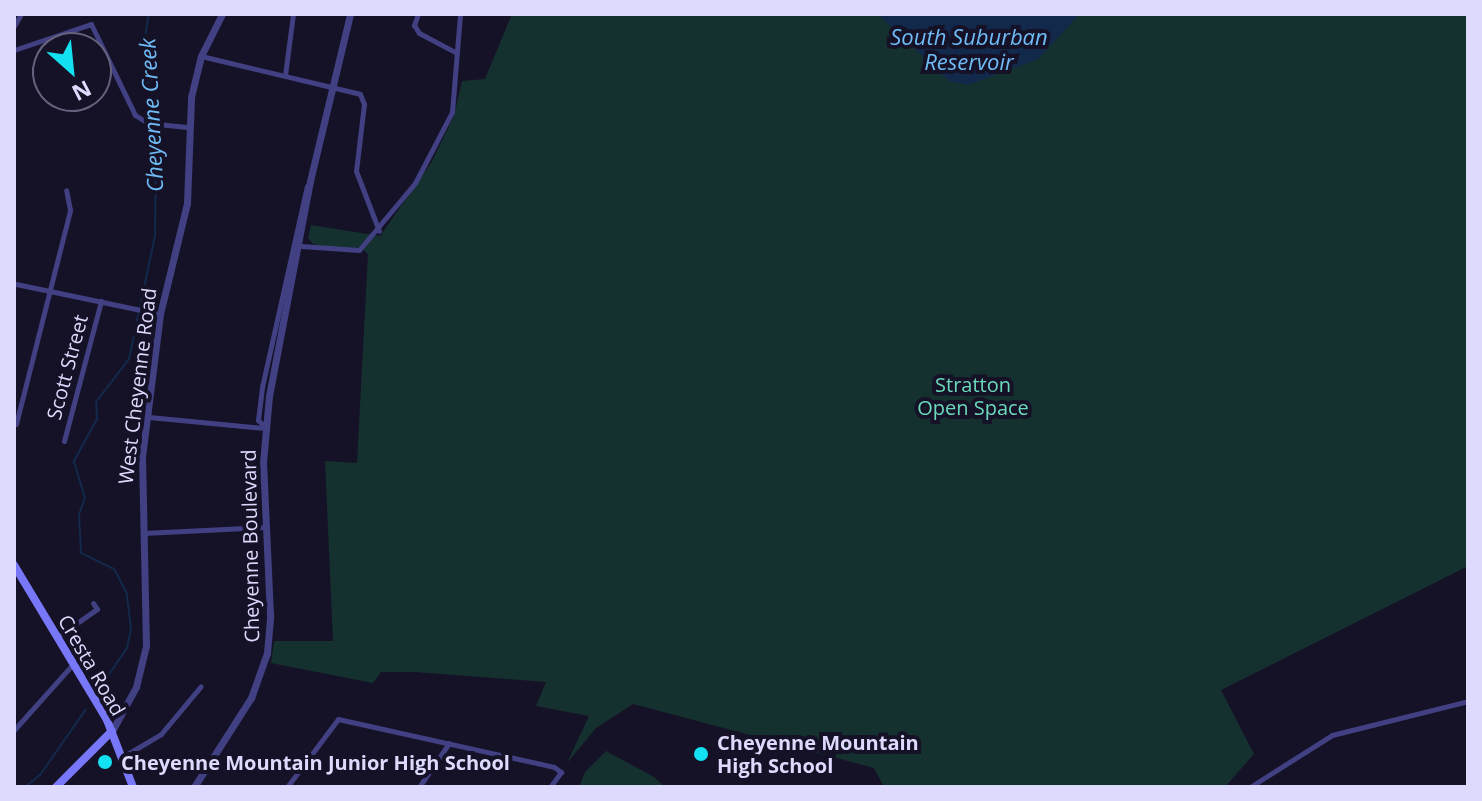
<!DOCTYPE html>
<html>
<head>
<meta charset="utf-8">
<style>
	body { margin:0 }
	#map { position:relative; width:1482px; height:801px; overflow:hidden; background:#151227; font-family:"Open Sans",sans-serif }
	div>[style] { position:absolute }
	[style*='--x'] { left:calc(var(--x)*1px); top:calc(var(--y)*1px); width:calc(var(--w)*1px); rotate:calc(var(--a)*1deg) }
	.green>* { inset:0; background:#15312f }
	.water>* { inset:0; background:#12294b }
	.stream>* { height:2px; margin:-1px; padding:0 1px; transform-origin:1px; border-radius:1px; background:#12294b }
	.minor>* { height:5px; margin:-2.5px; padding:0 2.5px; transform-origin:2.5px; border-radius:2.5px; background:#404083 }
	.tertiary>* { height:7px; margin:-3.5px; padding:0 3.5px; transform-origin:3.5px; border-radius:3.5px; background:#404083 }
	.secondary>* { height:8px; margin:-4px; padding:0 4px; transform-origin:4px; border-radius:4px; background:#7777f7 }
	.dots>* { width:22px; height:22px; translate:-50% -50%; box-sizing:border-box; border:4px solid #151227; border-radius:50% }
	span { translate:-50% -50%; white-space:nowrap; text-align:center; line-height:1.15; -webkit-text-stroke:8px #151227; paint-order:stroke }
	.street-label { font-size:20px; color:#dddafd }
	.park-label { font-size:20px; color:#6ad9ba }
	.poi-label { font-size:20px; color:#dddafd; font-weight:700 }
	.left { translate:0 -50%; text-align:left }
	.water-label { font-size:22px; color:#6fbbf6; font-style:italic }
	.frame { position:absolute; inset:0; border:16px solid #dddafd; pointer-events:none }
	.north { position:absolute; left:32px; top:32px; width:80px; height:80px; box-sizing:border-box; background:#151227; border:2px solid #65627d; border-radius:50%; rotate:153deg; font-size:22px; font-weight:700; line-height:32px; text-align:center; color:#dddafd }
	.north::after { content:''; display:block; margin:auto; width:28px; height:36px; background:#13e0f0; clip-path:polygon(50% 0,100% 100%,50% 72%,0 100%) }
</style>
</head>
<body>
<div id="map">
	<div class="green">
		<i style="clip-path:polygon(512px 14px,1468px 14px,1468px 566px,1221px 690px,1254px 754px,1225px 787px,884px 787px,874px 768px,633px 704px,596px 728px,567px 763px,589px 716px,536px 706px,546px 682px,415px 672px,381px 672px,373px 683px,271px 663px,274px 641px,333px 641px,325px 461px,357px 463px,368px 254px,360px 247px,344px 250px,313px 244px,308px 238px,311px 225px,380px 236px,431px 163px,454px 116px,462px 81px,485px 79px)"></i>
		<i style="clip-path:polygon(606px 751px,654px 777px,665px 787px,579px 787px,585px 772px)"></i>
	</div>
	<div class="water">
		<i style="clip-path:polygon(878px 14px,1077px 14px,1077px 17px,1038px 59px,968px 85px,949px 81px)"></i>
	</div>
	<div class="stream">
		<i style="--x:99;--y:689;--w:50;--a:-55.7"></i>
		<i style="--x:127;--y:648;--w:19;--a:-78"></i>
		<i style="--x:131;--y:629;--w:35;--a:-97"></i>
		<i style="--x:127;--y:594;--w:28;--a:-117"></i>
		<i style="--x:114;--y:569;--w:37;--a:-154"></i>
		<i style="--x:81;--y:553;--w:38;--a:-93"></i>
		<i style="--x:79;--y:515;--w:18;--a:-71"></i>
		<i style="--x:85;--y:498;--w:39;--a:-107"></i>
		<i style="--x:74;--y:461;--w:48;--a:-61.3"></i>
		<i style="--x:97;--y:419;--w:17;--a:-93"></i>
		<i style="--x:96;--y:402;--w:54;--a:-52.5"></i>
		<i style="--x:129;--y:359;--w:126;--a:-78.1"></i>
		<i style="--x:155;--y:236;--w:96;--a:-89.4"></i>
		<i style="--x:156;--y:140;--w:91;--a:-98.2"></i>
		<i style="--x:143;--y:50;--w:36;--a:-81"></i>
		<i style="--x:25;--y:787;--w:19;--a:-39"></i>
		<i style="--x:40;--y:775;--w:80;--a:-55.1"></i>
	</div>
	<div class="minor">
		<i style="--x:418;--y:14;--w:12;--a:110"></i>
		<i style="--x:414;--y:25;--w:9;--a:58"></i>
		<i style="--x:419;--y:33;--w:41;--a:27.8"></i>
		<i style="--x:14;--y:26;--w:14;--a:-60"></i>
		<i style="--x:14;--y:50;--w:81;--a:-18.7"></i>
		<i style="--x:91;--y:24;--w:101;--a:64.2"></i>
		<i style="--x:135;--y:115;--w:15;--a:32"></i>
		<i style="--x:148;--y:123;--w:39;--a:6"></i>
		<i style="--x:201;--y:56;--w:163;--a:13.4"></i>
		<i style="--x:360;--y:94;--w:11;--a:68"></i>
		<i style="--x:364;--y:104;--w:67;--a:96.8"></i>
		<i style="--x:356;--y:171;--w:64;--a:69"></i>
		<i style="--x:285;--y:75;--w:62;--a:-82.5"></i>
		<i style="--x:301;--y:246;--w:58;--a:3.9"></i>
		<i style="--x:359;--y:250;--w:87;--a:-50.1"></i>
		<i style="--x:415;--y:183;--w:80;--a:-62.5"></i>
		<i style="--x:452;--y:112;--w:98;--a:-85.3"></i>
		<i style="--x:16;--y:284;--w:147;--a:11.8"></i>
		<i style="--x:149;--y:417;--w:116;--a:5.5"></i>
		<i style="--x:16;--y:424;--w:221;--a:-75.8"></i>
		<i style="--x:70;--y:210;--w:20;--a:-101"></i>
		<i style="--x:266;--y:428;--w:11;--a:-135"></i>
		<i style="--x:258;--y:420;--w:33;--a:-83"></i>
		<i style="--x:262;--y:387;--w:206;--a:-77.4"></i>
		<i style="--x:64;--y:441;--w:145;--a:-75.2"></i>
		<i style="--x:143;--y:533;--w:123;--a:-2.8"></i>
		<i style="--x:57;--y:637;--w:49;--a:-35"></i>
		<i style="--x:97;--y:609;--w:7;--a:-124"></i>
		<i style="--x:14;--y:730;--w:89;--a:-48.2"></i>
		<i style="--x:124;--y:756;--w:43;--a:-30.7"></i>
		<i style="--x:161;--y:734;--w:62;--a:-50.2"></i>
		<i style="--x:287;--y:787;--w:85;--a:-53.1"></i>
		<i style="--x:338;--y:719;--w:221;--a:12.5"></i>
		<i style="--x:554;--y:767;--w:9;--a:36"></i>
		<i style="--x:561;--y:772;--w:19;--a:126"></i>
		<i style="--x:419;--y:787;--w:53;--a:-55.7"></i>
		<i style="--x:1250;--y:787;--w:97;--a:-32.4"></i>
		<i style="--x:1332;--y:735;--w:140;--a:-14"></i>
	</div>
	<div class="tertiary">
		<i style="--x:112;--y:731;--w:50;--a:-61.4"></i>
		<i style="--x:136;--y:687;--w:42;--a:-76.3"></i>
		<i style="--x:146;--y:646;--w:189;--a:-91.2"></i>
		<i style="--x:142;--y:457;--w:144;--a:-82.8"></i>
		<i style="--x:160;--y:314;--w:114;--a:-76.3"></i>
		<i style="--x:187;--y:203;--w:106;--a:-87.8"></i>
		<i style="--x:191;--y:97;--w:42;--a:-76.3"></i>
		<i style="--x:201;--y:56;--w:47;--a:-63.4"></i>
		<i style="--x:194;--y:787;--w:106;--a:-57.4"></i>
		<i style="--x:251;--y:698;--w:48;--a:-70.4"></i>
		<i style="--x:267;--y:653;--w:38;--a:-85"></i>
		<i style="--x:270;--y:615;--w:152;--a:-92.6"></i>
		<i style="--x:263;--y:463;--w:67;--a:-84.9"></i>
		<i style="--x:269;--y:396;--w:219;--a:-79.2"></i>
		<i style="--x:310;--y:181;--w:172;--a:-76.5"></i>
	</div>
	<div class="secondary">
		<i style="--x:14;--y:565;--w:181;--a:59"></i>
		<i style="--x:107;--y:720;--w:72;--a:68.8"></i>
		<i style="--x:56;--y:787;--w:79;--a:-45"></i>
	</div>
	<div class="dots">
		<i style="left:701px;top:754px;background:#13e0f0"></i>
		<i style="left:105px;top:762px;background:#13e0f0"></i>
	</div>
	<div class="street-label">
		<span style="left:67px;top:367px;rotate:-75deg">Scott Street</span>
		<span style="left:137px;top:386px;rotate:-83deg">West Cheyenne Road</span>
		<span style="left:250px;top:546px;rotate:-91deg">Cheyenne Boulevard</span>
		<span style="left:92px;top:665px;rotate:60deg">Cresta Road</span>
	</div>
	<div class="park-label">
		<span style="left:973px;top:396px">Stratton<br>Open Space</span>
	</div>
	<div class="poi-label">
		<span class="left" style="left:717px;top:754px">Cheyenne Mountain<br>High School</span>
		<span class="left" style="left:121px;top:762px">Cheyenne Mountain Junior High School</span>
	</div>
	<div class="water-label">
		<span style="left:969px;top:49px">South Suburban<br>Reservoir</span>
		<span style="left:151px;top:115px;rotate:-93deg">Cheyenne Creek</span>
	</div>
	<div class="frame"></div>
	<div class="north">N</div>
</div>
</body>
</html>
